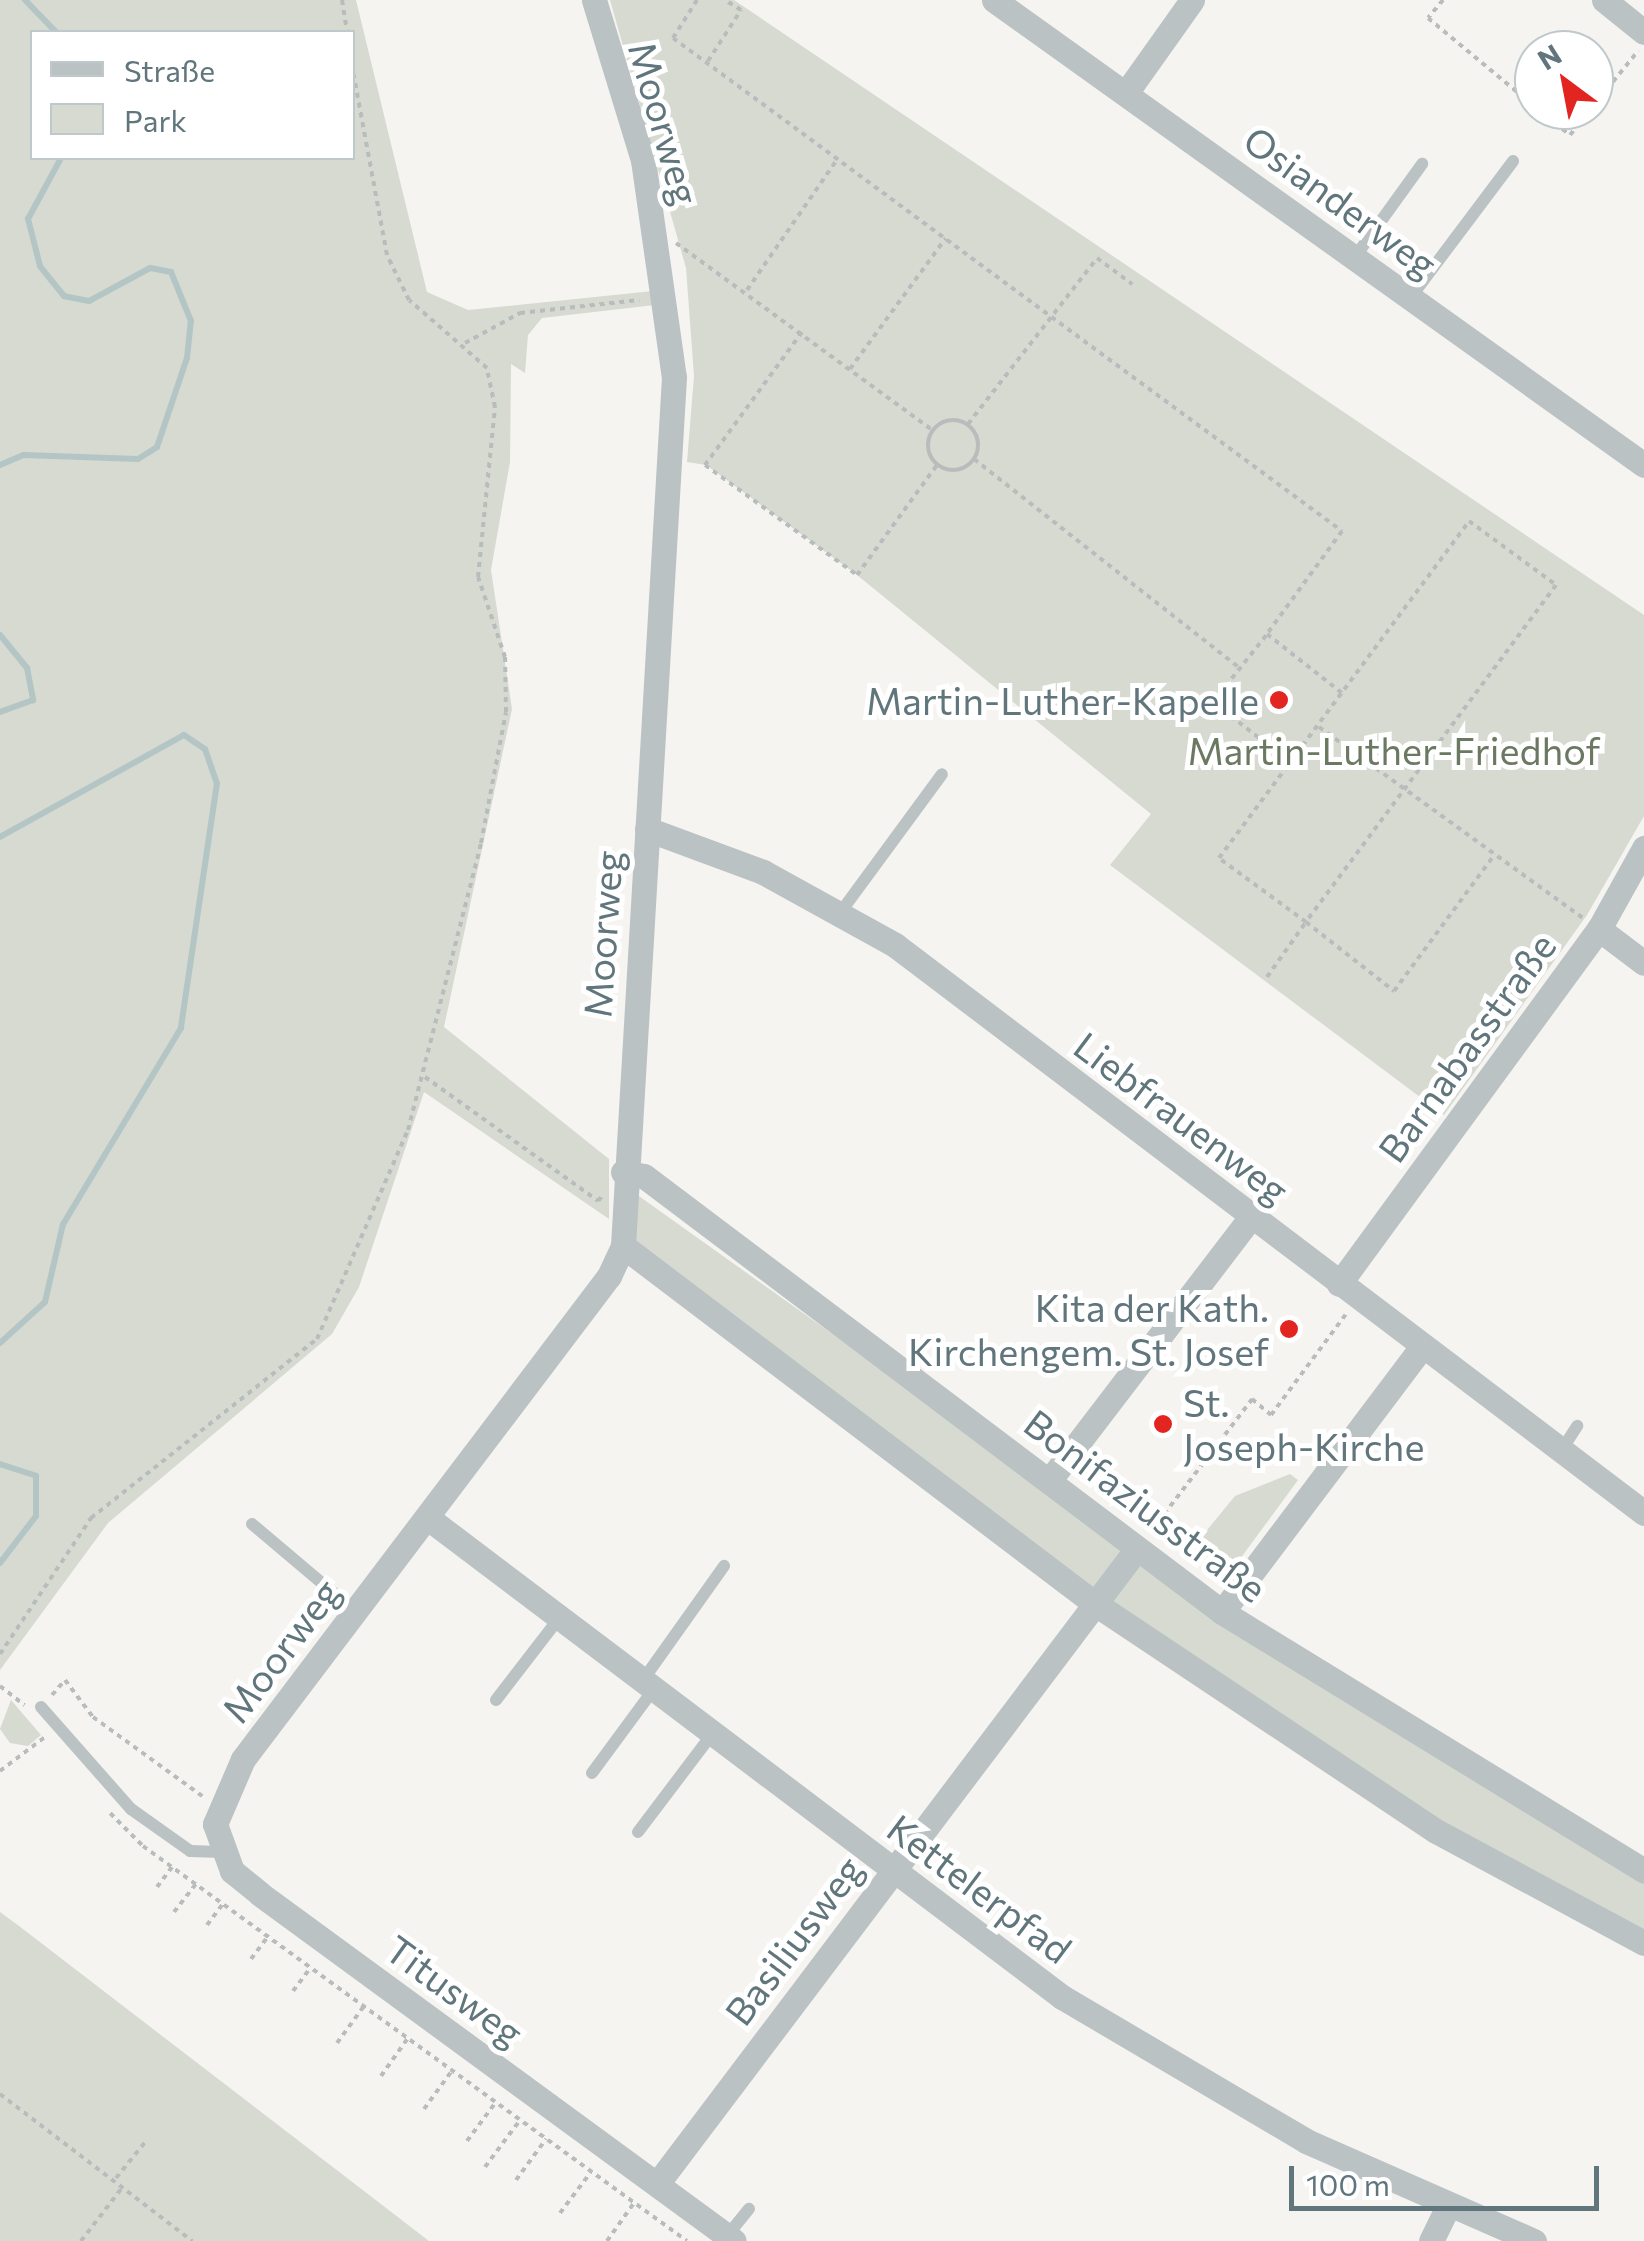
<!DOCTYPE html>
<html>
<head>
<meta charset="utf-8">
<style>
	body { margin:0 }
	#map { position:relative; width:1644px; height:2241px; overflow:hidden; background:#f5f4f1; font-family:Commissioner,sans-serif }
	div>[style] { position:absolute }
	[style*='--x'] { left:calc(var(--x)*1px); top:calc(var(--y)*1px); width:calc(var(--w)*1px); rotate:calc(var(--a)*1deg) }
	.green>* { inset:0; background:#d6dad0 }
	.stream>* { height:6px; margin:-3px; padding:0 3px; transform-origin:3px; border-radius:3px; background:#b4c5c6 }
	.path>* { height:4px; margin-top:-2px; transform-origin:0; background:repeating-linear-gradient(90deg,#b8bcbd 0 5px,transparent 0 10px) }
	.path>.ring { margin:-2px; padding:0; box-sizing:content-box; background:none; border:4px solid #b8bcbd; border-radius:50% }
	.lane>* { height:12px; margin:-6px; padding:0 6px; transform-origin:6px; border-radius:6px; background:#bbc2c4 }
	.street>* { height:25px; margin:-12.5px; padding:0 12.5px; transform-origin:12.5px; border-radius:12.5px; background:#bbc2c4 }
	.dots>* { width:28px; height:28px; translate:-50% -50%; box-sizing:border-box; border:5px solid #fff; border-radius:50% }
	span { translate:-50% -50%; white-space:nowrap; text-align:center; line-height:1.15; -webkit-text-stroke:10px #fff; paint-order:stroke }
	.street-label { font-size:38px; color:#60767c }
	.poi-label { font-size:38px; color:#60767c }
	.right { translate:-100% -50%; text-align:right }
	.left { translate:0 -50%; text-align:left }
	.park-label { font-size:38px; color:#6c7962 }
	.legend { position:absolute; left:30px; top:30px; width:325px; height:130px; box-sizing:border-box; background:#fff; border:2px solid #bfc8cb; margin:0; padding:12px 18px; list-style:none; font-size:30px; color:#60767c }
	.legend li { display:flex; align-items:center; gap:20px; height:50px }
	.legend b { width:50px; border:2px solid #bfc8cb }
	.north { position:absolute; left:1514px; top:30px; width:100px; height:100px; box-sizing:border-box; background:#fff; border:2px solid #bfc8cb; border-radius:50%; rotate:328deg; font-size:28px; font-weight:700; line-height:40px; text-align:center; color:#60767c }
	.north::after { content:''; display:block; margin:auto; width:35px; height:45px; background:#e32522; clip-path:polygon(50% 0,100% 100%,50% 72%,0 100%) }
	.scale { position:absolute; left:1289px; top:2166px; width:310px; height:45px; box-sizing:border-box; border:5px solid #60767c; border-top:0; padding-left:12px; font-size:30px; line-height:35px; white-space:nowrap; color:#60767c; -webkit-text-stroke:8px #fff; paint-order:stroke }
</style>
</head>
<body>
<div id="map">
	<div class="green">
		<i style="clip-path:polygon(evenodd,0 0,356px 0,427px 292px,468px 310px,653px 291px,655px 305px,542px 318px,528px 335px,525px 373px,511px 364px,510px 462px,491px 570px,512px 709px,444px 1027px,609px 1159px,609px 1219px,424px 1092px,359px 1287px,332px 1334px,108px 1523px,0 1670px,0 0,32px 32px,352px 32px,352px 158px,32px 158px,32px 32px)"></i>
		<i style="clip-path:polygon(610px 0,734px 0,1644px 615px,1644px 816px,1587px 915px,1444px 1115px,1110px 865px,1151px 814px,857px 575px,706px 465px,687px 462px,694px 376px,686px 268px)"></i>
		<i style="clip-path:polygon(636px 1194px,1047px 1487px,1644px 1878px,1644px 1936px,1438px 1825px,1087px 1591px,636px 1243px)"></i>
		<i style="clip-path:polygon(1290px 1474px,1298px 1480px,1229px 1574px,1194px 1546px,1235px 1496px)"></i>
		<i style="clip-path:polygon(11px 1700px,41px 1735px,28px 1746px,10px 1743px,0 1729px)"></i>
		<i style="clip-path:polygon(0 1912px,19px 1926px,429px 2241px,0 2241px)"></i>
	</div>
	<div class="stream">
		<i style="--x:25;--y:0;--w:45;--a:45.9"></i>
		<i style="--x:0;--y:465;--w:26;--a:-23"></i>
		<i style="--x:24;--y:455;--w:114;--a:2"></i>
		<i style="--x:138;--y:459;--w:22;--a:-32"></i>
		<i style="--x:157;--y:447;--w:94;--a:-71.4"></i>
		<i style="--x:187;--y:358;--w:37;--a:-84"></i>
		<i style="--x:191;--y:321;--w:53;--a:-112.2"></i>
		<i style="--x:171;--y:272;--w:21;--a:-169"></i>
		<i style="--x:150;--y:268;--w:69;--a:151.6"></i>
		<i style="--x:89;--y:301;--w:25;--a:-169"></i>
		<i style="--x:64;--y:296;--w:38;--a:-129"></i>
		<i style="--x:40;--y:266;--w:49;--a:-104.3"></i>
		<i style="--x:28;--y:219;--w:69;--a:-61.6"></i>
		<i style="--x:0;--y:635;--w:43;--a:50.7"></i>
		<i style="--x:27;--y:668;--w:33;--a:79"></i>
		<i style="--x:33;--y:700;--w:35;--a:160"></i>
		<i style="--x:0;--y:837;--w:210;--a:-29"></i>
		<i style="--x:184;--y:735;--w:25;--a:34"></i>
		<i style="--x:205;--y:749;--w:36;--a:71"></i>
		<i style="--x:217;--y:783;--w:248;--a:98.4"></i>
		<i style="--x:181;--y:1028;--w:229;--a:121"></i>
		<i style="--x:63;--y:1224;--w:80;--a:103"></i>
		<i style="--x:45;--y:1302;--w:61;--a:137.7"></i>
		<i style="--x:0;--y:1464;--w:38;--a:18"></i>
		<i style="--x:36;--y:1476;--w:40;--a:90"></i>
		<i style="--x:36;--y:1516;--w:59;--a:127.5"></i>
	</div>
	<div class="path">
		<i style="--x:342;--y:0;--w:32;--a:81"></i>
		<i style="--x:697;--y:0;--w:45;--a:122.3"></i>
		<i style="--x:673;--y:38;--w:831;--a:36.39"></i>
		<i style="--x:1342;--y:531;--w:127;--a:126.1"></i>
		<i style="--x:1443;--y:0;--w:23;--a:130"></i>
		<i style="--x:1428;--y:18;--w:138;--a:39.7"></i>
		<i style="--x:708;--y:61;--w:61;--a:-57.1"></i>
		<i style="--x:741;--y:10;--w:19;--a:-148"></i>
		<i style="--x:1594;--y:105;--w:70;--a:-50.8"></i>
		<i style="--x:1539;--y:110;--w:40;--a:39"></i>
		<i style="--x:1570;--y:135;--w:32;--a:-51"></i>
		<i style="--x:676;--y:243;--w:317;--a:36.1"></i>
		<i style="--x:747;--y:290;--w:160;--a:-55.4"></i>
		<i style="--x:802;--y:332;--w:165;--a:126.1"></i>
		<i style="--x:705;--y:465;--w:188;--a:35.9"></i>
		<i style="--x:857;--y:575;--w:136;--a:-54"></i>
		<i style="--x:465;--y:343;--w:63;--a:-28.6"></i>
		<i style="--x:520;--y:313;--w:120;--a:-6.2"></i>
		<i style="--x:850;--y:369;--w:162;--a:-53.8"></i>
		<i class="ring" style="left:928px;top:420px;width:46px;height:46px"></i>
		<i style="--x:968;--y:424;--w:210;--a:-52.1"></i>
		<i style="--x:1097;--y:258;--w:44;--a:36.6"></i>
		<i style="--x:974;--y:459;--w:338;--a:38.2"></i>
		<i style="--x:1469;--y:521;--w:108;--a:36.3"></i>
		<i style="--x:1556;--y:585;--w:420;--a:126.6"></i>
		<i style="--x:1306;--y:922;--w:108;--a:-143.7"></i>
		<i style="--x:1219;--y:858;--w:420;--a:-53.4"></i>
		<i style="--x:1319;--y:727;--w:326;--a:35.9"></i>
		<i style="--x:1290;--y:762;--w:98;--a:-142.1"></i>
		<i style="--x:1213;--y:702;--w:87;--a:-51.5"></i>
		<i style="--x:1267;--y:634;--w:95;--a:38.2"></i>
		<i style="--x:1267;--y:977;--w:67;--a:-54.7"></i>
		<i style="--x:1306;--y:922;--w:112;--a:38.1"></i>
		<i style="--x:1394;--y:991;--w:170;--a:-53.6"></i>
		<i style="--x:425;--y:1077;--w:213;--a:35.6"></i>
		<i style="--x:598;--y:1201;--w:8;--a:-50"></i>
		<i style="--x:1152;--y:1530;--w:165;--a:-52.6"></i>
		<i style="--x:1252;--y:1399;--w:25;--a:40"></i>
		<i style="--x:1271;--y:1415;--w:126;--a:-53.4"></i>
		<i style="--x:0;--y:1654;--w:164;--a:-56.2"></i>
		<i style="--x:91;--y:1518;--w:288;--a:-38.4"></i>
		<i style="--x:317;--y:1339;--w:228;--a:-66.5"></i>
		<i style="--x:408;--y:1130;--w:296;--a:-75.7"></i>
		<i style="--x:481;--y:843;--w:133;--a:-79.2"></i>
		<i style="--x:506;--y:712;--w:55;--a:-91"></i>
		<i style="--x:505;--y:657;--w:84;--a:-108.6"></i>
		<i style="--x:478;--y:577;--w:171;--a:-84.3"></i>
		<i style="--x:495;--y:407;--w:40;--a:-102"></i>
		<i style="--x:487;--y:368;--w:103;--a:-138.9"></i>
		<i style="--x:409;--y:300;--w:50;--a:-116.1"></i>
		<i style="--x:387;--y:255;--w:191;--a:-100.5"></i>
		<i style="--x:0;--y:1686;--w:31;--a:38"></i>
		<i style="--x:52;--y:1695;--w:20;--a:-49"></i>
		<i style="--x:65;--y:1680;--w:46;--a:52.9"></i>
		<i style="--x:93;--y:1717;--w:135;--a:35.9"></i>
		<i style="--x:0;--y:1771;--w:56;--a:-37.1"></i>
		<i style="--x:110;--y:1813;--w:47;--a:45"></i>
		<i style="--x:143;--y:1846;--w:672;--a:35.98"></i>
		<i style="--x:157;--y:1887;--w:25;--a:-53"></i>
		<i style="--x:174;--y:1912;--w:36;--a:-52"></i>
		<i style="--x:207;--y:1925;--w:25;--a:-53"></i>
		<i style="--x:251;--y:1959;--w:30;--a:-53"></i>
		<i style="--x:293;--y:1991;--w:30;--a:-53"></i>
		<i style="--x:337;--y:2043;--w:46;--a:-53.9"></i>
		<i style="--x:381;--y:2076;--w:47;--a:-54.6"></i>
		<i style="--x:0;--y:2094;--w:242;--a:37.4"></i>
		<i style="--x:424;--y:2109;--w:46;--a:-53.9"></i>
		<i style="--x:467;--y:2141;--w:49;--a:-53.4"></i>
		<i style="--x:485;--y:2167;--w:59;--a:-53.3"></i>
		<i style="--x:116;--y:2178;--w:48;--a:-51"></i>
		<i style="--x:516;--y:2180;--w:51;--a:-53.8"></i>
		<i style="--x:560;--y:2213;--w:51;--a:-52.9"></i>
		<i style="--x:81;--y:2241;--w:66;--a:-52.4"></i>
		<i style="--x:607;--y:2241;--w:47;--a:-54.6"></i>
	</div>
	<div class="lane">
		<i style="--x:1355;--y:257;--w:115;--a:-54.2"></i>
		<i style="--x:1411;--y:297;--w:170;--a:-53.1"></i>
		<i style="--x:840;--y:913;--w:172;--a:-53.7"></i>
		<i style="--x:1561;--y:1451;--w:30;--a:-57"></i>
		<i style="--x:252;--y:1524;--w:136;--a:40.2"></i>
		<i style="--x:643;--y:1680;--w:140;--a:-54.6"></i>
		<i style="--x:496;--y:1700;--w:105;--a:-52.4"></i>
		<i style="--x:41;--y:1707;--w:136;--a:48.6"></i>
		<i style="--x:131;--y:1809;--w:72;--a:35.4"></i>
		<i style="--x:190;--y:1851;--w:31;--a:2"></i>
		<i style="--x:592;--y:1773;--w:104;--a:-53.6"></i>
		<i style="--x:638;--y:1832;--w:124;--a:-52.9"></i>
		<i style="--x:727;--y:2236;--w:35;--a:-51"></i>
	</div>
	<div class="street">
		<i style="--x:594;--y:0;--w:167;--a:73"></i>
		<i style="--x:643;--y:160;--w:219;--a:81.9"></i>
		<i style="--x:674;--y:377;--w:870;--a:93.36"></i>
		<i style="--x:623;--y:1246;--w:33;--a:115"></i>
		<i style="--x:609;--y:1276;--w:606;--a:127.15"></i>
		<i style="--x:243;--y:1759;--w:71;--a:113.3"></i>
		<i style="--x:215;--y:1824;--w:50;--a:70.1"></i>
		<i style="--x:232;--y:1871;--w:36;--a:39"></i>
		<i style="--x:260;--y:1894;--w:587;--a:36.21"></i>
		<i style="--x:994;--y:0;--w:799;--a:35.58"></i>
		<i style="--x:1604;--y:0;--w:51;--a:38.7"></i>
		<i style="--x:1126;--y:93;--w:114;--a:-54.6"></i>
		<i style="--x:647;--y:829;--w:124;--a:20.3"></i>
		<i style="--x:763;--y:872;--w:151;--a:28.9"></i>
		<i style="--x:895;--y:945;--w:940;--a:37.17"></i>
		<i style="--x:1599;--y:929;--w:56;--a:37.1"></i>
		<i style="--x:623;--y:1172;--w:21;--a:11"></i>
		<i style="--x:644;--y:1176;--w:724;--a:37.03"></i>
		<i style="--x:1222;--y:1612;--w:495;--a:31.5"></i>
		<i style="--x:623;--y:1246;--w:591;--a:37.16"></i>
		<i style="--x:1094;--y:1603;--w:411;--a:33.7"></i>
		<i style="--x:1436;--y:1831;--w:236;--a:28.3"></i>
		<i style="--x:1339;--y:1284;--w:440;--a:-53.8"></i>
		<i style="--x:1599;--y:929;--w:93;--a:-60.9"></i>
		<i style="--x:1049;--y:1481;--w:332;--a:-52.6"></i>
		<i style="--x:428;--y:1518;--w:795;--a:37.07"></i>
		<i style="--x:1062;--y:1997;--w:283;--a:30.5"></i>
		<i style="--x:1306;--y:2141;--w:249;--a:23.7"></i>
		<i style="--x:1222;--y:1612;--w:332;--a:-53"></i>
		<i style="--x:657;--y:2184;--w:793;--a:-52.94"></i>
		<i style="--x:1431;--y:2241;--w:37;--a:-64"></i>
	</div>
	<div class="dots">
		<i style="left:1279px;top:700px;background:#e32522"></i>
		<i style="left:1289px;top:1329px;background:#e32522"></i>
		<i style="left:1163px;top:1424px;background:#e32522"></i>
	</div>
	<div class="street-label">
		<span style="left:665px;top:123px;rotate:74deg">Moorweg</span>
		<span style="left:1341px;top:201px;rotate:36deg">Osianderweg</span>
		<span style="left:602px;top:934px;rotate:-86deg">Moorweg</span>
		<span style="left:1466px;top:1047px;rotate:-54deg">Barnabasstraße</span>
		<span style="left:1182px;top:1117px;rotate:37deg">Liebfrauenweg</span>
		<span style="left:1146px;top:1505px;rotate:37deg">Bonifaziusstraße</span>
		<span style="left:280px;top:1650px;rotate:-53deg">Moorweg</span>
		<span style="left:980px;top:1888px;rotate:37deg">Kettelerpfad</span>
		<span style="left:793px;top:1940px;rotate:-53deg">Basiliusweg</span>
		<span style="left:455px;top:1990px;rotate:36deg">Titusweg</span>
	</div>
	<div class="poi-label">
		<span class="right" style="left:1259px;top:700px">Martin-Luther-Kapelle</span>
		<span class="right" style="left:1269px;top:1329px">Kita der Kath.<br>Kirchengem. St. Josef</span>
		<span class="left" style="left:1183px;top:1424px">St.<br>Joseph-Kirche</span>
	</div>
	<div class="park-label">
		<span style="left:1394px;top:750px">Martin-Luther-Friedhof</span>
	</div>
	<ul class="legend">
	<li><b style="height:12px;background:#bbc2c4"></b>Straße</li>
	<li><b style="height:28px;background:#d6dad0"></b>Park</li>
	</ul>
	<div class="north">N</div>
	<div class="scale">100 m</div>
</div>
</body>
</html>
